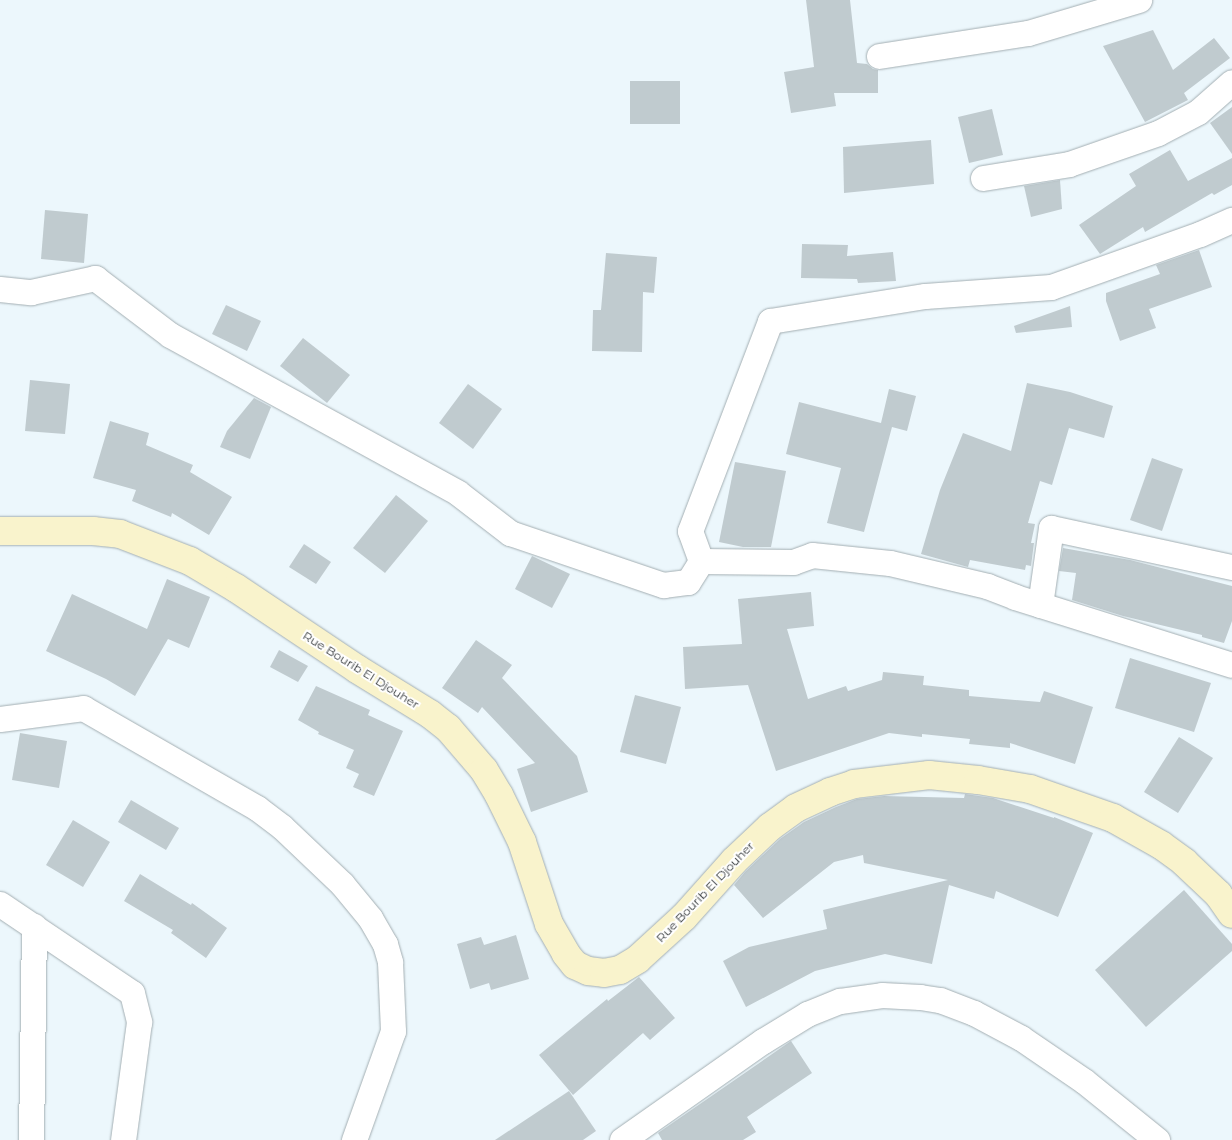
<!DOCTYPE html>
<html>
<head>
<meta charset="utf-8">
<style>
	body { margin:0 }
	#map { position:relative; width:1232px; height:1140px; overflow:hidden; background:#ecf7fc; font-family:Montserrat,sans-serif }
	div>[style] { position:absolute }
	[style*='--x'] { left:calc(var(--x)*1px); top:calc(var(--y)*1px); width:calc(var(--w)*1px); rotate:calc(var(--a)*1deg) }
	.building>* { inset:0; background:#c0cbcf }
	.roads { filter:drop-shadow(0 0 1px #a3aeb2) drop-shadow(0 0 1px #a3aeb2) }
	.street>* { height:25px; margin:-12.5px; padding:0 12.5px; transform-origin:12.5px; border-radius:12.5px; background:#fff }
	.secondary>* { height:28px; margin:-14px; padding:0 14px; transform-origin:14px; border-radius:14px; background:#f9f3cc }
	span { translate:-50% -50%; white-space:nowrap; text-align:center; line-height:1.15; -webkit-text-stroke:4px #fff; paint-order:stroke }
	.street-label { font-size:12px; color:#34383a }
</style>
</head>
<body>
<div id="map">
	<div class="building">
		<i style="clip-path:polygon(806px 0,850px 0,857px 63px,867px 64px,873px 69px,878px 70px,878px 93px,834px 93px,836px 106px,791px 113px,784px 72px,814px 67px)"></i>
		<i style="clip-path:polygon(1153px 30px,1173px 70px,1214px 38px,1230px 58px,1184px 93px,1188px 100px,1145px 122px,1103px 46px)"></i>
		<i style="clip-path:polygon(630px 81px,680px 81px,680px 124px,630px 124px)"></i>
		<i style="clip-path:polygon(1232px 107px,1232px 154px,1210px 123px)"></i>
		<i style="clip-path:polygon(992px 109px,1003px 155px,969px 163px,958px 117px)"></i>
		<i style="clip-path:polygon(931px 140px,934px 184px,844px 193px,843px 147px)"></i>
		<i style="clip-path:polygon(1170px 150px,1188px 181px,1232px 158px,1232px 185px,1214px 195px,1212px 193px,1145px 232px,1143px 227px,1100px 254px,1079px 225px,1136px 186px,1129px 174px)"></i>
		<i style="clip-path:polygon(1060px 180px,1062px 209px,1031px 217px,1024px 186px)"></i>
		<i style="clip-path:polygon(45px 210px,88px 214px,84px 263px,41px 259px)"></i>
		<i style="clip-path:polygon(802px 244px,848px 245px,847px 256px,893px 252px,896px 281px,858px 283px,857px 279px,801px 278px)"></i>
		<i style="clip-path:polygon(1199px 250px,1212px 287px,1149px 309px,1156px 328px,1120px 341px,1106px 301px,1106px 293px,1160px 274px,1156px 265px)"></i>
		<i style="clip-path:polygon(606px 253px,657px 257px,654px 293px,643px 292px,642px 352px,592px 351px,593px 310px,601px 310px)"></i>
		<i style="clip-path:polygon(226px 305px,261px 321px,247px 351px,212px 334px)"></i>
		<i style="clip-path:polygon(1070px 306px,1072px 327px,1016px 333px,1014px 326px)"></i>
		<i style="clip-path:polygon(303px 338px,350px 375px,327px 403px,280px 366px)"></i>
		<i style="clip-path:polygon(30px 380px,70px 384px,65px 434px,25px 431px)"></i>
		<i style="clip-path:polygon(1027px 383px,1070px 392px,1113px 406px,1104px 438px,1069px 428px,1052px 485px,1040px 481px,1028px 523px,1035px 524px,1031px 543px,1034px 543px,1031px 566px,1026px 565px,1025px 570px,970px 560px,968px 567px,921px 554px,940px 490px,963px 433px,1011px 451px)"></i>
		<i style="clip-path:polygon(468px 384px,502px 409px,473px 449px,439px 423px)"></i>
		<i style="clip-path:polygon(889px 389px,916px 396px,907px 431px,892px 427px,864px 532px,827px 523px,841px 468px,786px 454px,799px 402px,881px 423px)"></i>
		<i style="clip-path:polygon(254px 398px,271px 407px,250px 459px,220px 447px,227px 431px)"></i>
		<i style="clip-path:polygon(110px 421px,149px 433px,146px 445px,193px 465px,190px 472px,232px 497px,209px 535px,172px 513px,171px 517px,132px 501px,136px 490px,93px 478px)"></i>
		<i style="clip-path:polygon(1152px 458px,1183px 469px,1162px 531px,1130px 520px)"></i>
		<i style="clip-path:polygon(735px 462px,786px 471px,771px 547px,743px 547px,719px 542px)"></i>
		<i style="clip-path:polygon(396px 495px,428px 521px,385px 573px,353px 548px)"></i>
		<i style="clip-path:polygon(304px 544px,331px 562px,316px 584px,289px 567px)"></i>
		<i style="clip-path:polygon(1063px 548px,1130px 560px,1232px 586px,1232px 621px,1224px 643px,1202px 637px,1202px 635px,1123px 616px,1072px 600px,1076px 573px,1059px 571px)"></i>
		<i style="clip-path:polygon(532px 556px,570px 574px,552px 608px,515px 589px)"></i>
		<i style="clip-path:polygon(167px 579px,210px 597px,189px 648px,168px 639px,135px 696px,106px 679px,46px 651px,72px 594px,147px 629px)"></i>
		<i style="clip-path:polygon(811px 592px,814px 626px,787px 629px,808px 699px,846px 686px,848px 691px,882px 680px,883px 672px,924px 676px,923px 685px,969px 690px,969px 696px,1040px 702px,1044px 691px,1093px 707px,1075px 764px,1010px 743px,1010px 748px,969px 744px,970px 739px,922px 734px,922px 737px,889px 733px,776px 771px,748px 685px,685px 689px,683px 647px,742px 644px,738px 599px)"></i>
		<i style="clip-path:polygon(476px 640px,512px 665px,502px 678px,577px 756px,588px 792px,531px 812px,517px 769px,535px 763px,482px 707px,478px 713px,442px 688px)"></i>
		<i style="clip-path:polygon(279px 650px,308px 666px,298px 682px,270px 667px)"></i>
		<i style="clip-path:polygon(1130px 658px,1211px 683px,1194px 732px,1115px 708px)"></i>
		<i style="clip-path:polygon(316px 686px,370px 710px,368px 715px,403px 731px,374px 796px,353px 787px,359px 774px,346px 768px,354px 750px,318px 734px,319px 732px,298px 720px)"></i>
		<i style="clip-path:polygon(635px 695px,681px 707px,666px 764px,620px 752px)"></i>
		<i style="clip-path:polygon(20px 733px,67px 741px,59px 788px,12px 780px)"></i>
		<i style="clip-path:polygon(1179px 737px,1213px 758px,1178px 813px,1144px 792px)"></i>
		<i style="clip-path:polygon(965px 794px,993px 798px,1054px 818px,1054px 817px,1093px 833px,1058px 917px,996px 891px,994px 899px,949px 885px,932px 964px,885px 954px,815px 971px,746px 1007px,723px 961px,749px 947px,827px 929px,823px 910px,948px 880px,864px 863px,863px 855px,834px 862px,763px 918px,734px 885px,745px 872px,780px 839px,804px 822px,836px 807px,857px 799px,884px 796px,964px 798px)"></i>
		<i style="clip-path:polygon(131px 800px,179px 828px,166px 850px,118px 822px)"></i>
		<i style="clip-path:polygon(73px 820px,110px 842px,83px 887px,46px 865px)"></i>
		<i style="clip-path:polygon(140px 874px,191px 905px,192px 903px,227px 928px,206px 958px,171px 933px,173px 930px,124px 901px)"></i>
		<i style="clip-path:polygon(1184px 890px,1232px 944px,1232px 951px,1146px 1027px,1095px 970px)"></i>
		<i style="clip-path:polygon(516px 935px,529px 979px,491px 990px,489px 983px,470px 989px,457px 944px,481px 937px,484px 945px)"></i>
		<i style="clip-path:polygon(639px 977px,675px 1018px,650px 1040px,643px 1033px,573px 1095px,539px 1055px,607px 999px,608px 1001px)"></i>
		<i style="clip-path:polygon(791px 1041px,812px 1073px,747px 1117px,756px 1132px,743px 1140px,662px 1140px,658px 1133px)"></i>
		<i style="clip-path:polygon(569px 1091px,596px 1131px,583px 1140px,495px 1140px)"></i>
	</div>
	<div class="roads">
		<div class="street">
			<i style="--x:879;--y:56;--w:151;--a:-8.8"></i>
			<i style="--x:1028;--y:33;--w:116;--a:-16.6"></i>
			<i style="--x:983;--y:178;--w:87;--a:-9.2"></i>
			<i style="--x:1069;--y:164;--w:94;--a:-19.2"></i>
			<i style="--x:1158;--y:133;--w:45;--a:-27.7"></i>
			<i style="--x:1198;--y:112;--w:45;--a:-41.4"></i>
			<i style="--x:0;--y:289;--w:31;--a:6"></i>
			<i style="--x:31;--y:292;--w:66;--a:-12.3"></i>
			<i style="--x:95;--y:278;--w:94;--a:37.2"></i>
			<i style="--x:170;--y:335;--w:328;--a:28.7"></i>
			<i style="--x:458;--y:493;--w:66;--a:37.6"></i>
			<i style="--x:510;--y:533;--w:162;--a:18.8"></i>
			<i style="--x:663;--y:585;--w:25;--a:-7"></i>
			<i style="--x:688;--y:582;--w:25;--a:-58"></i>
			<i style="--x:701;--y:561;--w:32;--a:-110"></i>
			<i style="--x:690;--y:531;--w:225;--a:-69.1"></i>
			<i style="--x:770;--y:321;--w:157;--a:-9.2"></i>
			<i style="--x:925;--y:296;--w:126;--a:-4.1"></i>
			<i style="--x:1051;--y:287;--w:158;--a:-19.6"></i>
			<i style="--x:1200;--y:234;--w:35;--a:-24"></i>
			<i style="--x:701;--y:561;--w:92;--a:0.6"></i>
			<i style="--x:793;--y:562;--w:20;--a:-20"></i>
			<i style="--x:812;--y:555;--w:78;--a:5.9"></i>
			<i style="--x:890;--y:563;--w:100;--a:13.3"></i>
			<i style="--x:987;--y:586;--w:30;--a:21"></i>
			<i style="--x:1015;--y:597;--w:227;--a:17.4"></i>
			<i style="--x:1040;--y:605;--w:78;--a:-81.9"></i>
			<i style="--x:1051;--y:528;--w:185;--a:12.2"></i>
			<i style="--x:0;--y:719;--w:84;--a:-7.5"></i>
			<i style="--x:83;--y:708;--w:201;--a:29.9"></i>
			<i style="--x:257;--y:808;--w:31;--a:37"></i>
			<i style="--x:282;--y:827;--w:83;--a:43.5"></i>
			<i style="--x:342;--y:884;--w:44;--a:50.5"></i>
			<i style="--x:370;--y:918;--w:30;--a:60"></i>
			<i style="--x:385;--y:944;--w:19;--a:74"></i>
			<i style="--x:390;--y:962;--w:69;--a:87.5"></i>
			<i style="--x:393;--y:1031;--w:116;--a:109.7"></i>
			<i style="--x:0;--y:904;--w:159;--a:34"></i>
			<i style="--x:132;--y:993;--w:30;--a:76"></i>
			<i style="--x:139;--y:1022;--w:119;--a:97.7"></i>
			<i style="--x:31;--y:1140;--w:214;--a:-89.2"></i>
			<i style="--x:622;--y:1140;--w:172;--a:-35.1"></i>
			<i style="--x:763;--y:1041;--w:52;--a:-31.5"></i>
			<i style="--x:807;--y:1014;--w:35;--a:-22"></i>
			<i style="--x:840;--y:1001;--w:42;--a:-8.1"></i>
			<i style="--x:882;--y:995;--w:38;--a:3"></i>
			<i style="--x:920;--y:997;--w:20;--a:9"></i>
			<i style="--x:940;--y:1000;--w:36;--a:21"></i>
			<i style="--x:974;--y:1013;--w:53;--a:28"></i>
			<i style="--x:1021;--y:1038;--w:76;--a:34.3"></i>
			<i style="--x:1084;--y:1081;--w:94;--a:38.9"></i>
		</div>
		<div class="secondary">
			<i style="--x:0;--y:531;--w:93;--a:0"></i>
			<i style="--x:93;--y:531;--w:27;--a:6"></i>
			<i style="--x:120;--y:534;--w:75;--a:21.1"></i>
			<i style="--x:190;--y:561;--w:53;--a:30.4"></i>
			<i style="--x:236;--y:588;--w:146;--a:33.8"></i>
			<i style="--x:357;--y:669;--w:86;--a:31.7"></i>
			<i style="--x:430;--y:714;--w:23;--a:38"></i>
			<i style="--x:448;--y:728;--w:55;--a:49.4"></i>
			<i style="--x:484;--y:770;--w:29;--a:59"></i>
			<i style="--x:499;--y:795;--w:52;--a:63.9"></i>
			<i style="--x:522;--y:842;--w:86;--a:71.8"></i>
			<i style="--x:549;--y:924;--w:34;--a:60"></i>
			<i style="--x:566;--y:954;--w:14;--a:51"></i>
			<i style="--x:575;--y:965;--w:14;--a:25"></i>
			<i style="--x:588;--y:971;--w:16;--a:7"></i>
			<i style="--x:604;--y:973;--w:16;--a:-11"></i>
			<i style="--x:620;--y:970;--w:21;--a:-31"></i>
			<i style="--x:638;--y:959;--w:62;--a:-42.4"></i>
			<i style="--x:684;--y:917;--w:75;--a:-48.2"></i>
			<i style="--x:734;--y:861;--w:50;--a:-43.4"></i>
			<i style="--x:770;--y:827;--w:32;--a:-36"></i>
			<i style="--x:796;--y:808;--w:38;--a:-25"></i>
			<i style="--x:830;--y:792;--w:25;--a:-18"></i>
			<i style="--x:854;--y:784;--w:76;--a:-6.8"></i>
			<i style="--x:929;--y:775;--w:49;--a:5.8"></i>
			<i style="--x:978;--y:780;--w:53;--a:9.8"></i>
			<i style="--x:1030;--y:789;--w:88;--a:19.3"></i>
			<i style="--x:1113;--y:818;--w:55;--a:29.4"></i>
			<i style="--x:1161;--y:845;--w:29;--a:36"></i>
			<i style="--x:1184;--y:862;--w:47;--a:43.3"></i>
			<i style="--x:1218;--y:894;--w:24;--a:55"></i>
		</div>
	</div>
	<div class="street-label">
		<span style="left:361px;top:670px;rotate:32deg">Rue Bourib El Djouher</span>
		<span style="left:705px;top:892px;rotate:-46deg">Rue Bourib El Djouher</span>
	</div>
</div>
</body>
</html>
